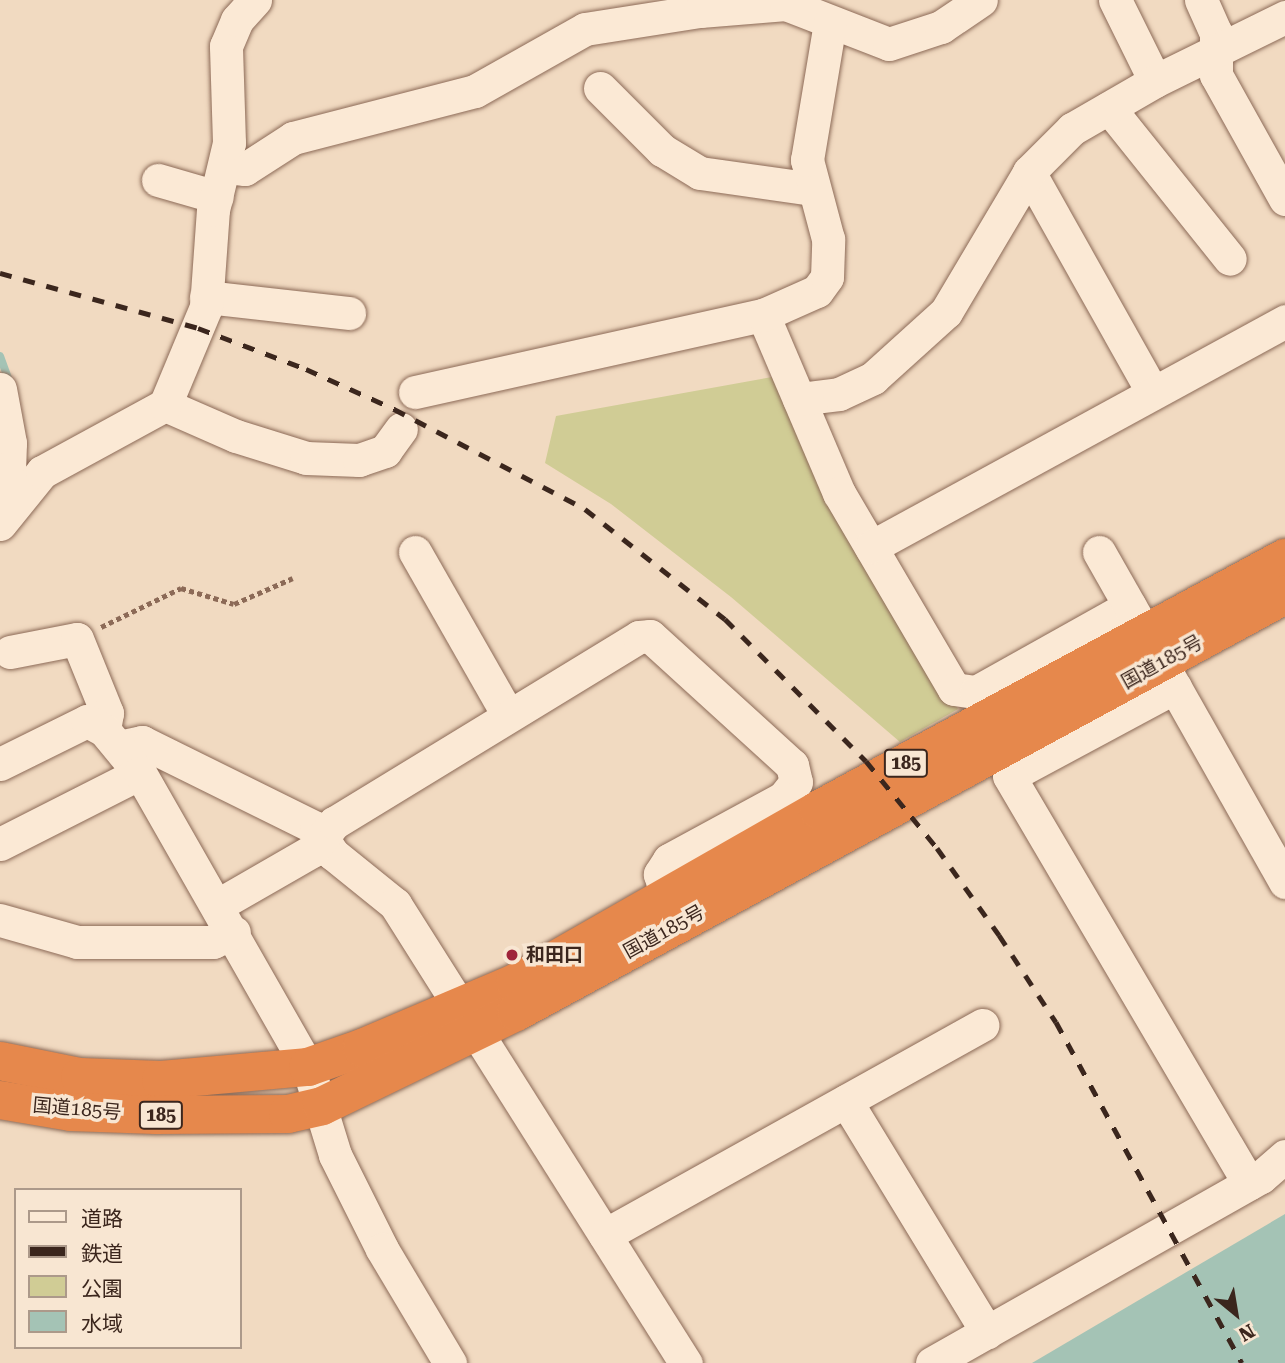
<!DOCTYPE html>
<html>
<head>
<meta charset="utf-8">
<style>
	body { margin:0 }
	#map { position:relative; width:1285px; height:1363px; overflow:hidden; background:#f1dac1; font-family:"Roboto Serif","Noto Sans JP",serif }
	div>[style] { position:absolute }
	[style*='--x'] { left:calc(var(--x)*1px); top:calc(var(--y)*1px); width:calc(var(--w)*1px); rotate:calc(var(--a)*1deg) }
	.green>* { inset:0; background:#d0cc95 }
	.water>* { inset:0; background:#a4c3b5 }
	.stream>* { height:8px; margin:-4px; padding:0 4px; transform-origin:4px; border-radius:4px; background:#a4c3b5 }
	.path>* { height:4.5px; margin-top:-2.25px; transform-origin:0; background:repeating-linear-gradient(90deg,#8c6a57 0 5px,transparent 0 8.5px) }
	.roads { filter:drop-shadow(0 0 2px #8c6a57) drop-shadow(0 0 2px #8c6a57) }
	.minor>* { height:33px; margin:-16.5px; padding:0 16.5px; transform-origin:16.5px; border-radius:16.5px; background:#fbe9d5 }
	.highway>* { height:38px; margin:-19px; padding:0 19px; transform-origin:19px; border-radius:19px; background:#e6884c }
	.rail>* { height:5px; margin-top:-2.5px; transform-origin:0; background:repeating-linear-gradient(90deg,#3b261d 0 12px,transparent 0 24px) }
	.dots>* { width:19px; height:19px; translate:-50% -50%; box-sizing:border-box; border:4px solid #f8e6d2; border-radius:50% }
	span { translate:-50% -50%; white-space:nowrap; text-align:center; line-height:1.15; -webkit-text-stroke:7px #f8e6d2; paint-order:stroke }
	.shield-label span { padding:2px 5px; background:#f8e6d2; border:2px solid; border-radius:5px; -webkit-text-stroke-width:0 }
	.shield-label { font-size:18px; color:#3b261d; font-weight:700 }
	.street-label { font-size:19px; color:#3b261d }
	.poi-label { font-size:19px; color:#3b261d; font-weight:700 }
	.left { translate:0 -50%; text-align:left }
	.legend { position:absolute; left:14px; top:1188px; width:228px; height:161px; box-sizing:border-box; background:#f8e6d2; border:2px solid #ac998a; margin:0; padding:9px 12px; list-style:none; font-size:21px; color:#3b261d }
	.legend li { display:flex; align-items:center; gap:14px; height:35px }
	.legend b { width:35px; border:2px solid #ac998a }
	.north { position:absolute; left:1201px; top:1279px; width:70px; height:70px; -webkit-text-stroke:5px #f8e6d2; paint-order:stroke; rotate:150deg; font-size:19px; font-weight:700; line-height:28px; text-align:center; color:#3b261d }
	.north::after { content:''; display:block; margin:auto; width:24px; height:32px; background:#3b261d; clip-path:polygon(50% 0,100% 100%,50% 72%,0 100%) }
</style>
</head>
<body>
<div id="map">
	<div class="green">
		<i style="clip-path:polygon(772px 377px,840px 515px,958px 709px,900px 742px,731px 597px,611px 504px,545px 463px,556px 416px)"></i>
	</div>
	<div class="water">
		<i style="clip-path:polygon(1285px 1214px,1285px 1363px,1032px 1363px)"></i>
	</div>
	<div class="stream">
		<i style="--x:0;--y:356;--w:29;--a:70"></i>
	</div>
	<div class="path">
		<i style="--x:101;--y:627;--w:89;--a:-26"></i>
		<i style="--x:181;--y:588;--w:55;--a:16.8"></i>
		<i style="--x:234;--y:604;--w:64;--a:-23.8"></i>
	</div>
	<div class="roads">
		<div class="minor">
			<i style="--x:1115;--y:0;--w:90;--a:63.7"></i>
			<i style="--x:1201;--y:0;--w:36;--a:66"></i>
			<i style="--x:1216;--y:33;--w:42;--a:90"></i>
			<i style="--x:1216;--y:75;--w:142;--a:60.9"></i>
			<i style="--x:600;--y:88;--w:88;--a:45"></i>
			<i style="--x:662;--y:150;--w:44;--a:31.2"></i>
			<i style="--x:700;--y:173;--w:113;--a:8.1"></i>
			<i style="--x:1109;--y:108;--w:193;--a:51.3"></i>
			<i style="--x:226;--y:167;--w:19;--a:6"></i>
			<i style="--x:245;--y:169;--w:57;--a:-32.9"></i>
			<i style="--x:293;--y:138;--w:188;--a:-14.5"></i>
			<i style="--x:475;--y:91;--w:126;--a:-29.4"></i>
			<i style="--x:585;--y:29;--w:116;--a:-8.9"></i>
			<i style="--x:700;--y:11;--w:86;--a:-4.7"></i>
			<i style="--x:786;--y:4;--w:110;--a:21.2"></i>
			<i style="--x:889;--y:44;--w:55;--a:-18.1"></i>
			<i style="--x:941;--y:27;--w:48;--a:-34"></i>
			<i style="--x:1029;--y:172;--w:253;--a:60.7"></i>
			<i style="--x:158;--y:180;--w:61;--a:16.1"></i>
			<i style="--x:206;--y:297;--w:144;--a:6.4"></i>
			<i style="--x:763;--y:315;--w:194;--a:66.9"></i>
			<i style="--x:839;--y:493;--w:227;--a:59.6"></i>
			<i style="--x:954;--y:689;--w:22;--a:8"></i>
			<i style="--x:976;--y:692;--w:176;--a:-29.2"></i>
			<i style="--x:0;--y:389;--w:55;--a:79.5"></i>
			<i style="--x:10;--y:443;--w:25;--a:92"></i>
			<i style="--x:9;--y:468;--w:29;--a:108"></i>
			<i style="--x:415;--y:392;--w:356;--a:-12.5"></i>
			<i style="--x:763;--y:315;--w:59;--a:-24"></i>
			<i style="--x:817;--y:291;--w:17;--a:-54"></i>
			<i style="--x:827;--y:277;--w:38;--a:-88"></i>
			<i style="--x:828;--y:239;--w:82;--a:-104.9"></i>
			<i style="--x:807;--y:160;--w:140;--a:-80.5"></i>
			<i style="--x:799;--y:399;--w:40;--a:-7.1"></i>
			<i style="--x:839;--y:394;--w:38;--a:-25"></i>
			<i style="--x:873;--y:378;--w:98;--a:-42.1"></i>
			<i style="--x:946;--y:312;--w:163;--a:-59.3"></i>
			<i style="--x:1029;--y:172;--w:61;--a:-45"></i>
			<i style="--x:1072;--y:129;--w:96;--a:-30"></i>
			<i style="--x:1155;--y:81;--w:145;--a:-26.2"></i>
			<i style="--x:165;--y:405;--w:77;--a:23.6"></i>
			<i style="--x:236;--y:436;--w:73;--a:17.4"></i>
			<i style="--x:306;--y:458;--w:53;--a:2.2"></i>
			<i style="--x:359;--y:460;--w:28;--a:-19"></i>
			<i style="--x:385;--y:451;--w:27;--a:-54"></i>
			<i style="--x:0;--y:524;--w:67;--a:-51.1"></i>
			<i style="--x:42;--y:472;--w:140;--a:-28.6"></i>
			<i style="--x:165;--y:405;--w:106;--a:-67.3"></i>
			<i style="--x:206;--y:307;--w:97;--a:-85.9"></i>
			<i style="--x:213;--y:210;--w:69;--a:-76.6"></i>
			<i style="--x:229;--y:143;--w:97;--a:-91.8"></i>
			<i style="--x:226;--y:46;--w:28;--a:-67"></i>
			<i style="--x:237;--y:20;--w:27;--a:-48"></i>
			<i style="--x:871;--y:547;--w:472;--a:-28.6"></i>
			<i style="--x:415;--y:552;--w:188;--a:60.3"></i>
			<i style="--x:1099;--y:552;--w:85;--a:60.4"></i>
			<i style="--x:10;--y:652;--w:68;--a:-11"></i>
			<i style="--x:77;--y:639;--w:80;--a:67.9"></i>
			<i style="--x:107;--y:713;--w:17;--a:100"></i>
			<i style="--x:1164;--y:668;--w:246;--a:60.5"></i>
			<i style="--x:1175;--y:687;--w:188;--a:151.8"></i>
			<i style="--x:1009;--y:776;--w:473;--a:59.5"></i>
			<i style="--x:119;--y:747;--w:24;--a:-12"></i>
			<i style="--x:142;--y:742;--w:194;--a:26.3"></i>
			<i style="--x:316;--y:828;--w:31;--a:57"></i>
			<i style="--x:333;--y:854;--w:80;--a:38.9"></i>
			<i style="--x:395;--y:904;--w:122;--a:57.7"></i>
			<i style="--x:0;--y:764;--w:97;--a:-26.3"></i>
			<i style="--x:87;--y:721;--w:19;--a:28"></i>
			<i style="--x:104;--y:730;--w:45;--a:50.4"></i>
			<i style="--x:0;--y:844;--w:157;--a:-26.9"></i>
			<i style="--x:140;--y:773;--w:339;--a:60.3"></i>
			<i style="--x:308;--y:1067;--w:92;--a:72.9"></i>
			<i style="--x:335;--y:1155;--w:105;--a:63.4"></i>
			<i style="--x:382;--y:1249;--w:133;--a:59.2"></i>
			<i style="--x:218;--y:905;--w:108;--a:-29.9"></i>
			<i style="--x:312;--y:851;--w:36;--a:-52"></i>
			<i style="--x:334;--y:823;--w:357;--a:-31.4"></i>
			<i style="--x:639;--y:637;--w:11;--a:-5"></i>
			<i style="--x:650;--y:636;--w:192;--a:42.3"></i>
			<i style="--x:792;--y:765;--w:17;--a:77"></i>
			<i style="--x:796;--y:782;--w:21;--a:129"></i>
			<i style="--x:783;--y:798;--w:130;--a:151.5"></i>
			<i style="--x:669;--y:860;--w:17;--a:123"></i>
			<i style="--x:660;--y:874;--w:22;--a:74"></i>
			<i style="--x:0;--y:920;--w:80;--a:15.9"></i>
			<i style="--x:77;--y:942;--w:136;--a:0"></i>
			<i style="--x:213;--y:942;--w:23;--a:-25"></i>
			<i style="--x:477;--y:1033;--w:391;--a:57.7"></i>
			<i style="--x:846;--y:1101;--w:271;--a:58.6"></i>
			<i style="--x:605;--y:1235;--w:432;--a:-29.1"></i>
			<i style="--x:932;--y:1363;--w:378;--a:-29.5"></i>
			<i style="--x:1261;--y:1177;--w:32;--a:-41"></i>
		</div>
		<div class="highway">
			<i style="--x:0;--y:1061;--w:82;--a:11.3"></i>
			<i style="--x:80;--y:1077;--w:81;--a:2.1"></i>
			<i style="--x:161;--y:1080;--w:148;--a:-5.1"></i>
			<i style="--x:308;--y:1067;--w:57;--a:-19.4"></i>
			<i style="--x:362;--y:1048;--w:166;--a:-23"></i>
			<i style="--x:515;--y:983;--w:349;--a:-29.7"></i>
			<i style="--x:818;--y:810;--w:531;--a:-28.35"></i>
			<i style="--x:0;--y:1100;--w:72;--a:9.6"></i>
			<i style="--x:71;--y:1112;--w:85;--a:2"></i>
			<i style="--x:156;--y:1115;--w:132;--a:-0.4"></i>
			<i style="--x:288;--y:1114;--w:35;--a:-13"></i>
			<i style="--x:322;--y:1106;--w:216;--a:-25.9"></i>
			<i style="--x:516;--y:1012;--w:875;--a:-28.47"></i>
		</div>
	</div>
	<div class="rail">
		<i style="--x:0;--y:273;--w:205;--a:15.5"></i>
		<i style="--x:198;--y:328;--w:116;--a:20.8"></i>
		<i style="--x:306;--y:369;--w:97;--a:24.4"></i>
		<i style="--x:394;--y:409;--w:216;--a:27.6"></i>
		<i style="--x:585;--y:509;--w:178;--a:38.2"></i>
		<i style="--x:725;--y:619;--w:200;--a:45.2"></i>
		<i style="--x:866;--y:761;--w:112;--a:50.8"></i>
		<i style="--x:937;--y:848;--w:107;--a:54.5"></i>
		<i style="--x:999;--y:935;--w:104;--a:56.8"></i>
		<i style="--x:1056;--y:1022;--w:388;--a:61.4"></i>
	</div>
	<div class="dots">
		<i style="left:512px;top:955px;background:#9f233a"></i>
	</div>
	<div class="shield-label">
		<span style="left:906px;top:763px">185</span>
		<span style="left:161px;top:1115px">185</span>
	</div>
	<div class="street-label">
		<span style="left:1162px;top:662px;rotate:-29deg">国道185号</span>
		<span style="left:664px;top:932px;rotate:-29deg">国道185号</span>
		<span style="left:77px;top:1109px;rotate:5deg">国道185号</span>
	</div>
	<div class="poi-label">
		<span class="left" style="left:526px;top:955px">和田口</span>
	</div>
	<ul class="legend">
	<li><b style="height:9px;background:#fbe9d5"></b>道路</li>
	<li><b style="height:9px;background:#3b261d"></b>鉄道</li>
	<li><b style="height:19px;background:#d0cc95"></b>公園</li>
	<li><b style="height:19px;background:#a4c3b5"></b>水域</li>
	</ul>
	<div class="north">N</div>
</div>
</body>
</html>
